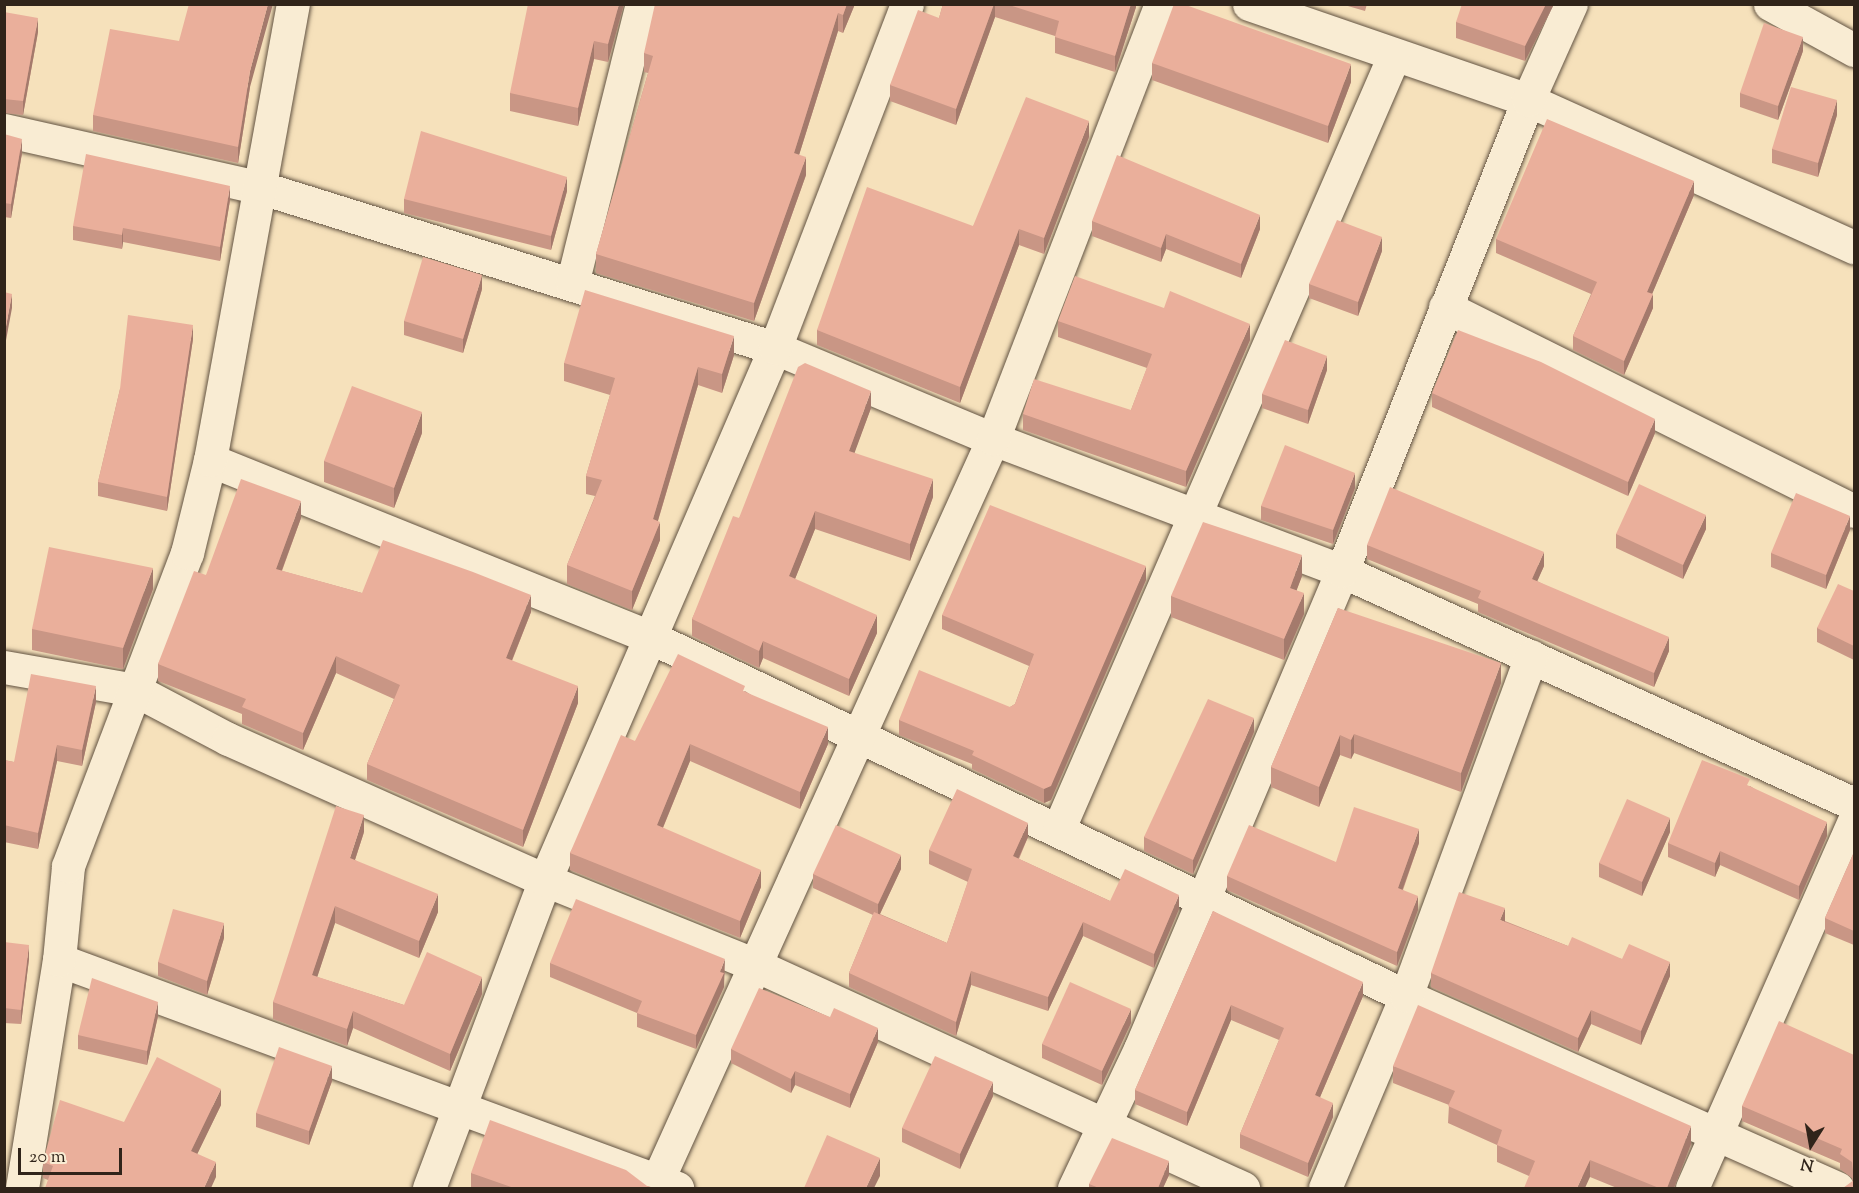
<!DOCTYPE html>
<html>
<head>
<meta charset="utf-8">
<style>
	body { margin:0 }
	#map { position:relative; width:1859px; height:1193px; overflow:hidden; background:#f6e1bb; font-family:"Sorts Mill Goudy",serif }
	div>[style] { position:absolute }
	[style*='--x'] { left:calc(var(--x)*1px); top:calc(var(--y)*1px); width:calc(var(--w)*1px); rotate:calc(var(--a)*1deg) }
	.roads { filter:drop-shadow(0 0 2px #625342) drop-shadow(0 0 2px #625342) }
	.minor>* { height:33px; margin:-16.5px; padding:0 16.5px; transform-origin:16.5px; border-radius:16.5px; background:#f9ecd3 }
	.wall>* { inset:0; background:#c99685 }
	.shaded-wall>* { inset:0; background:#a47a6c }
	.building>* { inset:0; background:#eaaf9b }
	span { translate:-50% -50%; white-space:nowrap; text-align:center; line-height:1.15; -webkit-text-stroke:4.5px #f9ecd3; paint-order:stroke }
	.frame { position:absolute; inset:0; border:6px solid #30241a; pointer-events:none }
	.north { position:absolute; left:1781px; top:1115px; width:60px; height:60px; -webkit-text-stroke:4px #f9ecd3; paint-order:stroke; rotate:191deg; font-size:16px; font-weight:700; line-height:24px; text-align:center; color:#30241a }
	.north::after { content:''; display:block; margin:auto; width:21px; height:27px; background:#30241a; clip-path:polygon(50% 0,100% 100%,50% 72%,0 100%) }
	.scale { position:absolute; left:18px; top:1148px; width:104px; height:27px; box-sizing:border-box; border:3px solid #30241a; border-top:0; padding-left:8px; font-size:18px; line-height:21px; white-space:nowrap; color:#30241a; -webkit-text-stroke:4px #f9ecd3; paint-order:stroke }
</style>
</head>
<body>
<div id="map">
	<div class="roads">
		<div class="minor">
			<i style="--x:1249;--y:4;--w:295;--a:19"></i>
			<i style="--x:1528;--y:100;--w:358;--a:24.3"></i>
			<i style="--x:1770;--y:4;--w:96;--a:28.7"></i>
			<i style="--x:4;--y:130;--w:264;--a:12.7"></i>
			<i style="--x:262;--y:188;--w:537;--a:17.32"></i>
			<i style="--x:775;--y:348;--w:236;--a:22.7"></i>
			<i style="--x:993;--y:439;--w:373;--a:20.7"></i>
			<i style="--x:1342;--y:571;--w:563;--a:24.47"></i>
			<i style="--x:572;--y:284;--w:289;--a:-76"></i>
			<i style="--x:1445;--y:307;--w:457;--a:26.5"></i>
			<i style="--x:210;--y:460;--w:476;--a:21.9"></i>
			<i style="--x:652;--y:638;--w:835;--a:25.4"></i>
			<i style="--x:1406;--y:996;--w:472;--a:24"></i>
			<i style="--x:4;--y:667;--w:133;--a:10"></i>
			<i style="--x:135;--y:690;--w:105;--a:27.8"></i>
			<i style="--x:228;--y:739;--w:347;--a:24"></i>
			<i style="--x:545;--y:880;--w:224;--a:22"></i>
			<i style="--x:753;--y:964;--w:539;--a:24.57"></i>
			<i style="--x:1059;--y:828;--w:839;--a:-66.55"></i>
			<i style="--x:59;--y:960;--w:659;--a:20.25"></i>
			<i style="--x:22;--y:1188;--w:231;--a:-80.8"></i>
			<i style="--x:59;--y:960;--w:94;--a:-84.5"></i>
			<i style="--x:68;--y:866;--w:335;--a:-69.2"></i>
			<i style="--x:187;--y:553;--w:96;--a:-76.1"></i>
			<i style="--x:210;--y:460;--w:463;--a:-79.7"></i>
			<i style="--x:429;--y:1188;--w:329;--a:-69.4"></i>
			<i style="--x:545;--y:880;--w:580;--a:-66.62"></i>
			<i style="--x:775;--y:348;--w:368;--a:-69"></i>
			<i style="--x:654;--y:1188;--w:822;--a:-65.65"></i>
			<i style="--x:993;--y:439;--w:466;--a:-68.9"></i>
			<i style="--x:1074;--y:1188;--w:154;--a:-64.6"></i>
			<i style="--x:1140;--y:1049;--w:519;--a:-67.09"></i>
			<i style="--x:1342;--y:571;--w:506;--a:-68.45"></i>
			<i style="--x:1528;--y:100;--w:105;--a:-65.9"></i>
			<i style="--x:1325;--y:1188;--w:208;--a:-67.1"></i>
			<i style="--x:1406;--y:996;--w:362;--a:-69.8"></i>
			<i style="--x:1692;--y:1188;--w:401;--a:-66.2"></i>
		</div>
	</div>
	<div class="wall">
		<i style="clip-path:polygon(624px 4px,608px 62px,594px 59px,578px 126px,510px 111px,510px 93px)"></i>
		<i style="clip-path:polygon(855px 4px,843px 33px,838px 31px,799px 155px,806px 175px,754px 321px,596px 273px,596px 254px,648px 73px,644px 72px,644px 53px)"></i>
		<i style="clip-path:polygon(943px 4px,1136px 4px,1136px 7px,1115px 72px,1055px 53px,1055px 36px,995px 17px,956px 125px,890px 101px,890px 85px,939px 18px)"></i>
		<i style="clip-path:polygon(1341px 4px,1367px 4px,1365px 11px)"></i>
		<i style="clip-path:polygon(1554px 4px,1525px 61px,1456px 38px,1456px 22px)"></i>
		<i style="clip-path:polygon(4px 12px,38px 32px,23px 115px,4px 113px)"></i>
		<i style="clip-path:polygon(1803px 51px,1778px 120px,1740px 107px,1740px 93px)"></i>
		<i style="clip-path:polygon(1152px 63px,1351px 82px,1328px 143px,1152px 80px)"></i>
		<i style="clip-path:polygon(250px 87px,238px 163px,93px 131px,93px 115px)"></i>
		<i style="clip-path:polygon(1837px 115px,1818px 177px,1772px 163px,1772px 149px)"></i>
		<i style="clip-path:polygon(4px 134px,22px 153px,11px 218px,4px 217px)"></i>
		<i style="clip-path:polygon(1089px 137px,1044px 254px,1019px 245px,960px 403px,817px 345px,817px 330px,973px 226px)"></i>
		<i style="clip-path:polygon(567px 191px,551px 250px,404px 213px,404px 199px)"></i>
		<i style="clip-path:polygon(1694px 195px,1652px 294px,1653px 308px,1624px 375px,1573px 350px,1573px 336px,1591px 294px,1496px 253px,1496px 239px)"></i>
		<i style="clip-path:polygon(230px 200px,220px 261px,123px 242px,122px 249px,73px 240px,73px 226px)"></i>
		<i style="clip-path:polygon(1092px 221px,1260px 229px,1241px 278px,1166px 249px,1161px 262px,1092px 236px)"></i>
		<i style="clip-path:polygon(1382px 251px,1358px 316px,1309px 298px,1309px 284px)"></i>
		<i style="clip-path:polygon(482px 289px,463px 353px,404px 335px,404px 321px)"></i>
		<i style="clip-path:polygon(1058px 321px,1250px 340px,1186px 487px,1023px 430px,1023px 414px,1131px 410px,1147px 368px,1058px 337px)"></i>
		<i style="clip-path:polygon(193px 339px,167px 511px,98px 496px,98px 482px,120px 389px)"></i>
		<i style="clip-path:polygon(734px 355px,722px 393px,698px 385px,658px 521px,660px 540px,632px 610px,567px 584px,567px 565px,595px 496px,586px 494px,586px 476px,610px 395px,564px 381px,564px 363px)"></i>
		<i style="clip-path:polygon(1327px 370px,1308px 424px,1262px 408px,1262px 394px)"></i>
		<i style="clip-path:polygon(1432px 393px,1655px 433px,1628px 496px,1432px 407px)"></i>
		<i style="clip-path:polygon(871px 408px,854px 453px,933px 497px,910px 561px,815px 529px,795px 579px,877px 633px,849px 696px,763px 658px,759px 668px,692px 636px,692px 619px,739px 518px)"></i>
		<i style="clip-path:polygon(422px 433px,394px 508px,324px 482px,324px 461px)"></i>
		<i style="clip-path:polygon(1355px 488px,1333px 544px,1261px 520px,1261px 506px)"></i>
		<i style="clip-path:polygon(301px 518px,282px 571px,362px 593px,531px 612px,512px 661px,578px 703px,523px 847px,367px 780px,367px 764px,394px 699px,336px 673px,303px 750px,242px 724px,242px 714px,158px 681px,158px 664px,206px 575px)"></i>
		<i style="clip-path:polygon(1706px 529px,1683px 579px,1616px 548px,1616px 534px)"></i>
		<i style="clip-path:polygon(1850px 530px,1826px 589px,1771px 567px,1771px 553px)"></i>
		<i style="clip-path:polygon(1367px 545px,1544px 566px,1537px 581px,1669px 651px,1654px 687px,1478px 612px,1478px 604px,1367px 559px)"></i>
		<i style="clip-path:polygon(1302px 576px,1296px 591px,1304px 614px,1284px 660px,1171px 617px,1171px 596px)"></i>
		<i style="clip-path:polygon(1146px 580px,1051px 800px,1044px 803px,972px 769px,972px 764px,899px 735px,899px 720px,1010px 707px,1015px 704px,1029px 666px,942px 629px,942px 615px)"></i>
		<i style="clip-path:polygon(153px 589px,123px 669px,32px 650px,32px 629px)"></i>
		<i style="clip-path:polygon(1854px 591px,1854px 660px,1817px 642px,1817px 628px)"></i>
		<i style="clip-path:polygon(1338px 608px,1501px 683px,1461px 792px,1354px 753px,1351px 759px,1340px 755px,1319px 807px,1271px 787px,1271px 767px)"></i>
		<i style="clip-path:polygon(745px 691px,828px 744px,800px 809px,690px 761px,663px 828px,761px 887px,740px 938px,570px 870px,570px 853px,635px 741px)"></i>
		<i style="clip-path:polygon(96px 702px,82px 766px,57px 761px,38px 849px,4px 842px,4px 760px,14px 762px)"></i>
		<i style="clip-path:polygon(1254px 732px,1193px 874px,1144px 851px,1144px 837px)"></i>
		<i style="clip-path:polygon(1750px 786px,1827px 836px,1799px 900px,1720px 865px,1715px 877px,1668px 857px,1668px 843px)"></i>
		<i style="clip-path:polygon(364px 832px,355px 860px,438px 912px,419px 958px,335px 923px,317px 977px,404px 1005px,482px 994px,450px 1071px,353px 1028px,347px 1046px,273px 1019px,273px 1002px)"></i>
		<i style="clip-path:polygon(1670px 832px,1642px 896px,1599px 877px,1599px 863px)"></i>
		<i style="clip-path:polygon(1028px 837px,1019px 859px,1110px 901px,1179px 909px,1154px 968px,1083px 936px,1048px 1011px,971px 985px,956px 1036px,849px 987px,849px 973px,873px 915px,813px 888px,813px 874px,901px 869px,880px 914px,947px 943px,968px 882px,929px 864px,929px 850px)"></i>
		<i style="clip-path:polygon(1419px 843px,1403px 890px,1418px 910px,1397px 966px,1227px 890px,1227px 876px,1336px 862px)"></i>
		<i style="clip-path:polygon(1854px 852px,1854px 945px,1825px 933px,1825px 918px)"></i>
		<i style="clip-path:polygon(1213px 911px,1363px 996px,1320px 1097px,1333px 1117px,1308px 1177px,1240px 1148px,1240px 1134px,1279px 1040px,1231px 1020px,1187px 1126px,1135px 1104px,1135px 1090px)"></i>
		<i style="clip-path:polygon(1505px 921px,1568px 946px,1622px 959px,1670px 976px,1641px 1045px,1591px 1024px,1578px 1052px,1431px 987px,1431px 973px)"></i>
		<i style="clip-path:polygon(224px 938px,207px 995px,158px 976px,158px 962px)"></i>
		<i style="clip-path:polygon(4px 942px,29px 959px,21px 1024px,4px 1023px)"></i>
		<i style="clip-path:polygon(550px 963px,725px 973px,724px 976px,724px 987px,696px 1049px,637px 1027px,637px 1013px,550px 977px)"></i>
		<i style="clip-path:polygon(158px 1016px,147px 1065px,78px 1049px,78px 1035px)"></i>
		<i style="clip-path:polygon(1131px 1023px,1102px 1085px,1042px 1058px,1042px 1044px)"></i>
		<i style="clip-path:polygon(878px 1042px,850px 1108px,795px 1085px,791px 1093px,731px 1063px,731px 1049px)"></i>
		<i style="clip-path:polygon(1854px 1055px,1854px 1188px,1852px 1178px,1840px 1169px,1840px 1163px,1742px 1121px,1742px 1106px)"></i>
		<i style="clip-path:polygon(1393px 1066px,1691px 1144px,1674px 1188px,1617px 1188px,1590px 1177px,1529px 1176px,1497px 1162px,1497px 1145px,1448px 1123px,1449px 1105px,1393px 1083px)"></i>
		<i style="clip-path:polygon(332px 1081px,309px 1145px,256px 1127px,256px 1113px)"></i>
		<i style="clip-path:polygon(993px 1096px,960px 1169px,902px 1142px,902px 1128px)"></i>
		<i style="clip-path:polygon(221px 1105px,197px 1154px,216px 1177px,48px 1180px,43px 1178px,43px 1162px,124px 1122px)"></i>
		<i style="clip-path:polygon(471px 1173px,647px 1186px,654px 1188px,471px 1188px)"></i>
		<i style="clip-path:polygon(1169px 1175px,1163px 1188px,1089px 1188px,1089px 1184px)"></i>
	</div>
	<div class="shaded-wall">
		<i style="clip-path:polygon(268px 4px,273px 4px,250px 87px,238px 163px,238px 147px,250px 71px)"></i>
		<i style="clip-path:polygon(619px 4px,624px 4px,608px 62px,608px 44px)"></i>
		<i style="clip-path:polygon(847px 4px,855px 4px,843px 33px,843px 15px)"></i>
		<i style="clip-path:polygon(994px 4px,995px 4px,995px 17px,956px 125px,956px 109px)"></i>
		<i style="clip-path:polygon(1131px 4px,1136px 4px,1136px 7px,1115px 72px,1115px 56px)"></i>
		<i style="clip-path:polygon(1546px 4px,1554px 4px,1525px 61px,1525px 46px)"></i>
		<i style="clip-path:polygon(838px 13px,838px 31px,794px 171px,794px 153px)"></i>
		<i style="clip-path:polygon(38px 18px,38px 32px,23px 115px,23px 101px)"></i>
		<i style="clip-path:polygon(1803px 37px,1803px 51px,1778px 120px,1778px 106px)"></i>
		<i style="clip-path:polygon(594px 41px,594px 59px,578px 126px,578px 108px)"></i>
		<i style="clip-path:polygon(1351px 64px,1351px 82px,1328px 143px,1328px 126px)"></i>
		<i style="clip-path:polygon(1837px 100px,1837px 115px,1818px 177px,1818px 163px)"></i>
		<i style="clip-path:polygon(1089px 121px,1089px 137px,1044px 254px,1044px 238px)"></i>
		<i style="clip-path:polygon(22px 139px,22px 153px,11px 218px,11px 204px)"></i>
		<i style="clip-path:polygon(806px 157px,806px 175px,754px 321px,754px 303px)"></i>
		<i style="clip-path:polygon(567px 177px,567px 191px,551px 250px,551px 236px)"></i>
		<i style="clip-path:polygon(1694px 181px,1694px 195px,1647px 306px,1647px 292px)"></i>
		<i style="clip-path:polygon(230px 186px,230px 200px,220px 261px,220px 247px)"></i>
		<i style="clip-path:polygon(1260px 215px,1260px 229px,1241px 278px,1241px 264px)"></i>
		<i style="clip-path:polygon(123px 228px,123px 242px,122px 249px,122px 235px)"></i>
		<i style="clip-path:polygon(1019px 229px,1019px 245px,960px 403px,960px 387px)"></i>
		<i style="clip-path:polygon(1166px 234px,1166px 249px,1161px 262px,1161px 248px)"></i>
		<i style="clip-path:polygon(1382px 237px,1382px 251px,1358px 316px,1358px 302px)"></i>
		<i style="clip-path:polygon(482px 275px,482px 289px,463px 353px,463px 339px)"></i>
		<i style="clip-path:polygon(12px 294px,12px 308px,4px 351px,4px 337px)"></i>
		<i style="clip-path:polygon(1653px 294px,1653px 308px,1624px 375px,1624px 361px)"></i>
		<i style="clip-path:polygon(1250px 324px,1250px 340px,1186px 487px,1186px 471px)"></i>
		<i style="clip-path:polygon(193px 325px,193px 339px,167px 511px,167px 497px)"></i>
		<i style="clip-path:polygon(734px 336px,734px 355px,722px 393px,722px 374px)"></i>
		<i style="clip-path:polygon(1327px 356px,1327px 370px,1308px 424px,1308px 410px)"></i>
		<i style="clip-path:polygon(698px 367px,698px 385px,653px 537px,653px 519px)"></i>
		<i style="clip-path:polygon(871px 391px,871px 408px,849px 468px,849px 451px)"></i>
		<i style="clip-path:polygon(422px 412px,422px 433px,394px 508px,394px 488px)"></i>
		<i style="clip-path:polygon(1655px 419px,1655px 433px,1628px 496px,1628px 482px)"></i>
		<i style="clip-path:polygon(1355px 473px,1355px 488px,1333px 544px,1333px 530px)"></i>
		<i style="clip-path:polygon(933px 479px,933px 497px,910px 561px,910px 544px)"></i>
		<i style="clip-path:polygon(301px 501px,301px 518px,276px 586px,276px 569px)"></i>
		<i style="clip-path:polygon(815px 511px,815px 529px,789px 594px,789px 576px)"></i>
		<i style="clip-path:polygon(1706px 515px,1706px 529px,1683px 579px,1683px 565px)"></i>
		<i style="clip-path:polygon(1850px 516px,1850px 530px,1826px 589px,1826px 575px)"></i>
		<i style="clip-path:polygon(660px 522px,660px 540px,632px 610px,632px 591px)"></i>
		<i style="clip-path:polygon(1544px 552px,1544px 566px,1532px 593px,1532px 579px)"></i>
		<i style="clip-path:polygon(1302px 555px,1302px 576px,1290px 608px,1290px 588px)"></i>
		<i style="clip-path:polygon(1146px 566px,1146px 580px,1051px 800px,1044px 803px,1044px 789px)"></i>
		<i style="clip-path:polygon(153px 568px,153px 589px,123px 669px,123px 648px)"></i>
		<i style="clip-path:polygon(1304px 593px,1304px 614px,1284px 660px,1284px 639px)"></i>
		<i style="clip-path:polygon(531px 595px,531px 612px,506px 675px,506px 658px)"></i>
		<i style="clip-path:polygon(877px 615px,877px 633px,849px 696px,849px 679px)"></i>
		<i style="clip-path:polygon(1669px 637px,1669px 651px,1654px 687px,1654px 673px)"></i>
		<i style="clip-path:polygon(763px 641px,763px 658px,759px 668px,759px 651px)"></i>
		<i style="clip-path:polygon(336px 656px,336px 673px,303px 750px,303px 733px)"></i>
		<i style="clip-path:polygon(1501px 663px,1501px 683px,1461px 792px,1461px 773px)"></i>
		<i style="clip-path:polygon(96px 686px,96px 702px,82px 766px,82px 750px)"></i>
		<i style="clip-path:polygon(578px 686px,578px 703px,523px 847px,523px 830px)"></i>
		<i style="clip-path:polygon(1254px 718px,1254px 732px,1193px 874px,1193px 860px)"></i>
		<i style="clip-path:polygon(828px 727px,828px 744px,800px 809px,800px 792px)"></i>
		<i style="clip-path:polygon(1354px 734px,1354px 753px,1351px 759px,1351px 740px)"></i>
		<i style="clip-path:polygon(1340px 735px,1340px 755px,1319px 807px,1319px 787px)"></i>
		<i style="clip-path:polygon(690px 744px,690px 761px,657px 842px,657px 825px)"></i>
		<i style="clip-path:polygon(57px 745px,57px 761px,38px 849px,38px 833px)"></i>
		<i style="clip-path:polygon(364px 815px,364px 832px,350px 875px,350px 858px)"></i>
		<i style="clip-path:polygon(1670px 818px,1670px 832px,1642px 896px,1642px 882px)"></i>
		<i style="clip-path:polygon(1827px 822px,1827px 836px,1799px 900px,1799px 886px)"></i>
		<i style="clip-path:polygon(1028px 823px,1028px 837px,1013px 870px,1013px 856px)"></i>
		<i style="clip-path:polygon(1419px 829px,1419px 843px,1398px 902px,1398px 888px)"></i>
		<i style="clip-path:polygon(1720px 851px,1720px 865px,1715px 877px,1715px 863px)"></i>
		<i style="clip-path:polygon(901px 855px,901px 869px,878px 918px,878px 904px)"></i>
		<i style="clip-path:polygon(761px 870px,761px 887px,740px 938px,740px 921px)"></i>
		<i style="clip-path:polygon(438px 894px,438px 912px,419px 958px,419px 941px)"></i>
		<i style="clip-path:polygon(1179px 895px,1179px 909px,1154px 968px,1154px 954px)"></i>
		<i style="clip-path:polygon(1418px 896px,1418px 910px,1397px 966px,1397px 952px)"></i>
		<i style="clip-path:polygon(335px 906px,335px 923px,312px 993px,312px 975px)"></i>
		<i style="clip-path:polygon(1505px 908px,1505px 922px,1500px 920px)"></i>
		<i style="clip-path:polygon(1083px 922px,1083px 936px,1048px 1011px,1048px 997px)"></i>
		<i style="clip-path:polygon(224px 923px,224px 938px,207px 995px,207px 981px)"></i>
		<i style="clip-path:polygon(29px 945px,29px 959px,21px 1024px,21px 1010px)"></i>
		<i style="clip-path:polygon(725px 959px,724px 987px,696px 1049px,696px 1035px)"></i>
		<i style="clip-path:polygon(1670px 962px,1670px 976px,1641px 1045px,1641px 1031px)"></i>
		<i style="clip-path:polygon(971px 971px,971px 985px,956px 1036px,956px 1022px)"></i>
		<i style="clip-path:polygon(482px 977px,482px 994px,450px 1071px,450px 1054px)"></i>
		<i style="clip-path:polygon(1363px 982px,1363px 996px,1315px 1109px,1315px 1095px)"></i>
		<i style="clip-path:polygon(158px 1002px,158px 1016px,147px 1065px,147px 1051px)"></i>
		<i style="clip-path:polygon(1231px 1005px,1231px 1020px,1187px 1126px,1187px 1112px)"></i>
		<i style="clip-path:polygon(1131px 1009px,1131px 1023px,1102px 1085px,1102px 1071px)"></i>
		<i style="clip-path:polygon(1591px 1010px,1591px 1024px,1578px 1052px,1578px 1038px)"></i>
		<i style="clip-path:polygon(353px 1011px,353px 1028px,347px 1046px,347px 1029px)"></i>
		<i style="clip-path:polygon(878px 1028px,878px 1042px,850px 1108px,850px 1094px)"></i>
		<i style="clip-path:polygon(332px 1066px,332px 1081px,309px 1145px,309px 1131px)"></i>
		<i style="clip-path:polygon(795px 1071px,795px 1085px,791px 1093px,791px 1079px)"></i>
		<i style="clip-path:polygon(993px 1082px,993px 1096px,960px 1169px,960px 1154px)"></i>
		<i style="clip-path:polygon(221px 1089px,221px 1105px,191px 1167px,191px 1151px)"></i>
		<i style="clip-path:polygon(1333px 1103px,1333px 1117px,1308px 1177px,1308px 1163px)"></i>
		<i style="clip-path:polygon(1691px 1126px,1691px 1144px,1674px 1188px,1667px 1188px)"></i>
		<i style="clip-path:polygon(880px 1158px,880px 1176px,874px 1188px,866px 1188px)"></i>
		<i style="clip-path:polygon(1590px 1160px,1590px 1177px,1585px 1188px,1577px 1188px)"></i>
		<i style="clip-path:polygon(1169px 1161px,1169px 1175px,1163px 1188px,1158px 1188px)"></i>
		<i style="clip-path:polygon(216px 1162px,216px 1177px,211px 1188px,204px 1188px)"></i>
	</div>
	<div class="building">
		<i style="clip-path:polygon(189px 4px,268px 4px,250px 71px,238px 147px,93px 115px,110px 29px,179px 41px)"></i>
		<i style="clip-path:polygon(528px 4px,619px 4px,608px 44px,594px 41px,578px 108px,510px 93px)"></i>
		<i style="clip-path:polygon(655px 4px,847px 4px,843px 15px,838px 13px,794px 153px,806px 157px,754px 303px,596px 254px,653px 56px,644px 53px)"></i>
		<i style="clip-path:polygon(943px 4px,994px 4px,956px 109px,890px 85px,918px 10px,939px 18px)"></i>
		<i style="clip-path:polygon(1006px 4px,1131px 4px,1115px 56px,1055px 37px,1059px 21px)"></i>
		<i style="clip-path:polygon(1174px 4px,1183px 4px,1351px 64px,1328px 126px,1152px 63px)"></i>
		<i style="clip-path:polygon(1462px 4px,1546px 4px,1525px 46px,1456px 22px)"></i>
		<i style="clip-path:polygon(4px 12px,38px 18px,23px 101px,4px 99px)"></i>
		<i style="clip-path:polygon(1764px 23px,1803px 37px,1778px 106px,1740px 93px)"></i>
		<i style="clip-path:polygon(1791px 87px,1837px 100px,1818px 163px,1772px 149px)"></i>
		<i style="clip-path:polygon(1026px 97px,1089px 121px,1044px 238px,1019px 229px,960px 387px,817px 330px,867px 187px,973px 226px)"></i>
		<i style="clip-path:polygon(1547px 119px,1694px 181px,1647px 292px,1653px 294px,1624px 361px,1573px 336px,1597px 282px,1496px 239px)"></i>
		<i style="clip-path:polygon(421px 131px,567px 177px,551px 236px,404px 199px)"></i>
		<i style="clip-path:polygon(4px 134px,22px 139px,11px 204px,4px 203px)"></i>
		<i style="clip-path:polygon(86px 154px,230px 186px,220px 247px,123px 228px,122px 235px,73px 226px)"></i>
		<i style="clip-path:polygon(1117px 155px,1260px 215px,1241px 264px,1166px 234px,1161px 248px,1092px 221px)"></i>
		<i style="clip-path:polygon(1337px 220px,1382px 237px,1358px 302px,1309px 284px)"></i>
		<i style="clip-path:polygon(423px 257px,482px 275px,463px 339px,404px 321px)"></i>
		<i style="clip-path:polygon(1075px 276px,1164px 308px,1170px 291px,1250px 324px,1186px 471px,1023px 414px,1034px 379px,1131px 410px,1152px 354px,1058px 321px)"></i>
		<i style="clip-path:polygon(585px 290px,734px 336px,722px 374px,698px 367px,653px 519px,660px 522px,632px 591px,567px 565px,602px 480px,586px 476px,615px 378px,564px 363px)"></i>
		<i style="clip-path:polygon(4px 292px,12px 294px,4px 337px)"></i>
		<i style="clip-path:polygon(128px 315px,193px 325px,167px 497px,98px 482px,120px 389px)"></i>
		<i style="clip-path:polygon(1458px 330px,1541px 362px,1655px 419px,1628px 482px,1432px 393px)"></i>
		<i style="clip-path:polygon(1285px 340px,1327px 356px,1308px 410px,1262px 394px)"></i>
		<i style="clip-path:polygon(805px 363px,871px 391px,849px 451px,933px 479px,910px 544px,815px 511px,789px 576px,877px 615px,849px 679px,763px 641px,759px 651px,692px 619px,733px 516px,739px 518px,798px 367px)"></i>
		<i style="clip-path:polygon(352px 386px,422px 412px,394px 488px,324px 461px)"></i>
		<i style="clip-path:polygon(1285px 445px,1355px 473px,1333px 530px,1261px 506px)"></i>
		<i style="clip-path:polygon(241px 479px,301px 501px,276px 569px,362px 593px,383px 540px,473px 572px,531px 595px,506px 658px,578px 686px,523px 830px,367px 764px,400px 685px,336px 656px,303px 733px,242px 707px,246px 699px,158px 664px,194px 571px,206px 575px)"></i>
		<i style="clip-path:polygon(1639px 484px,1706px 515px,1683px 565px,1616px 534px)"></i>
		<i style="clip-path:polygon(1390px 487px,1544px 552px,1532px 579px,1669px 637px,1654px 673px,1478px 598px,1481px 591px,1367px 545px)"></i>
		<i style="clip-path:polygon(1796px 493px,1850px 516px,1826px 575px,1771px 553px)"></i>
		<i style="clip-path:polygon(990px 505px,1146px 566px,1051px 786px,1044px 789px,972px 755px,974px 751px,899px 720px,919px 670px,1010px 707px,1015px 704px,1034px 654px,942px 615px)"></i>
		<i style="clip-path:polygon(1203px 522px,1302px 555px,1290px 588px,1304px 593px,1284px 639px,1171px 596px)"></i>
		<i style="clip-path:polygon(49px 547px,153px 568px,123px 648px,32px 629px)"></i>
		<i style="clip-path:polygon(1838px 584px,1854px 591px,1854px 646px,1817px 628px)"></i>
		<i style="clip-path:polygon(1338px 608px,1501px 663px,1461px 773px,1354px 734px,1351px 740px,1340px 735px,1319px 787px,1271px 767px)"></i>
		<i style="clip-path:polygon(678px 654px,745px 686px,743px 691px,828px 727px,800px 792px,690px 744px,657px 825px,761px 870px,740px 921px,570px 853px,621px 735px,635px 741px)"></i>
		<i style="clip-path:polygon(31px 674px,96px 686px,82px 750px,57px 745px,38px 833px,4px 825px,4px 760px,14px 762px)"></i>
		<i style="clip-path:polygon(1208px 699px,1254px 718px,1193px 860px,1144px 837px)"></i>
		<i style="clip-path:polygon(1702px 760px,1750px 779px,1747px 785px,1827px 822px,1799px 886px,1720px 851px,1715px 863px,1668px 843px)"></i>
		<i style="clip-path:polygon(957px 789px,1028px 823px,1013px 856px,1110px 901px,1125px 869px,1179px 895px,1154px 954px,1083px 922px,1048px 997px,971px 971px,956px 1022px,849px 973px,874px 912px,947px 943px,972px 869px,929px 850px)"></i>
		<i style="clip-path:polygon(1627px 799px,1670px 818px,1642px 882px,1599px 863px)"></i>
		<i style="clip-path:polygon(336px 806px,364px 815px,350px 858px,438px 894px,419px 941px,335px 906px,312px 975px,404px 1005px,427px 952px,482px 977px,450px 1054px,353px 1011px,347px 1029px,273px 1002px)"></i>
		<i style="clip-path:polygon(1354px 807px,1419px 829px,1398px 888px,1418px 896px,1397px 952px,1227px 876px,1249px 825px,1336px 862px)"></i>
		<i style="clip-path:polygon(836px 825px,901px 855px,878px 904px,813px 874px)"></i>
		<i style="clip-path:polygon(1854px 852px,1854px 931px,1825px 918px)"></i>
		<i style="clip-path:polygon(1459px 892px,1505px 908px,1500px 920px,1568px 946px,1572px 937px,1622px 959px,1629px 944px,1670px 962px,1641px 1031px,1591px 1010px,1578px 1038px,1431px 973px)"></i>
		<i style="clip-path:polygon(576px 899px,725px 959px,720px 972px,724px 973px,696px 1035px,637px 1013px,642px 1001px,550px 963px)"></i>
		<i style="clip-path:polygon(173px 909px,224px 923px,207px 981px,158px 962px)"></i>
		<i style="clip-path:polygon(1213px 911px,1363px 982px,1315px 1095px,1333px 1103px,1308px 1163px,1240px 1134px,1284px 1028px,1231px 1005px,1187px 1112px,1135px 1090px)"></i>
		<i style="clip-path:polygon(4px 942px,29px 945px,21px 1010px,4px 1008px)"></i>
		<i style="clip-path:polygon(92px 978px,158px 1002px,147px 1051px,78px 1035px)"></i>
		<i style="clip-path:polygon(1070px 982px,1131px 1009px,1102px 1071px,1042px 1044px)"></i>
		<i style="clip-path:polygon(759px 988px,830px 1017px,834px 1008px,878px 1028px,850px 1094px,795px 1071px,791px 1079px,731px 1049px)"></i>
		<i style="clip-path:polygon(1418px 1005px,1691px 1126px,1667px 1188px,1659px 1188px,1590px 1160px,1577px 1188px,1524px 1188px,1535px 1161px,1497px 1145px,1502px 1130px,1448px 1106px,1455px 1091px,1393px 1066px)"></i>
		<i style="clip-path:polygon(1779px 1021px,1854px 1055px,1854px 1188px,1843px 1188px,1854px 1180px,1852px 1162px,1840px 1154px,1842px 1149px,1742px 1106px)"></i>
		<i style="clip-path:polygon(279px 1047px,332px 1066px,309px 1131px,256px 1113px)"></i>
		<i style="clip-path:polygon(935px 1056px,993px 1082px,960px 1154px,902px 1128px)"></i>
		<i style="clip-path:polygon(157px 1057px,221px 1089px,191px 1151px,216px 1162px,204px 1188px,45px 1188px,53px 1166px,43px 1162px,60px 1100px,124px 1122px)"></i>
		<i style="clip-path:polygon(490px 1120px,626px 1170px,647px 1186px,654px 1188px,514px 1188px,471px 1173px)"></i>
		<i style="clip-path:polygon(827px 1135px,880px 1158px,866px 1188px,804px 1188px)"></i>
		<i style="clip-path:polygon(1112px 1138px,1169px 1161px,1158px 1188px,1099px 1188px,1089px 1184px)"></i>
	</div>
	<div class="frame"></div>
	<div class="north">N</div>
	<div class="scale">20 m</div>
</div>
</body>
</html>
